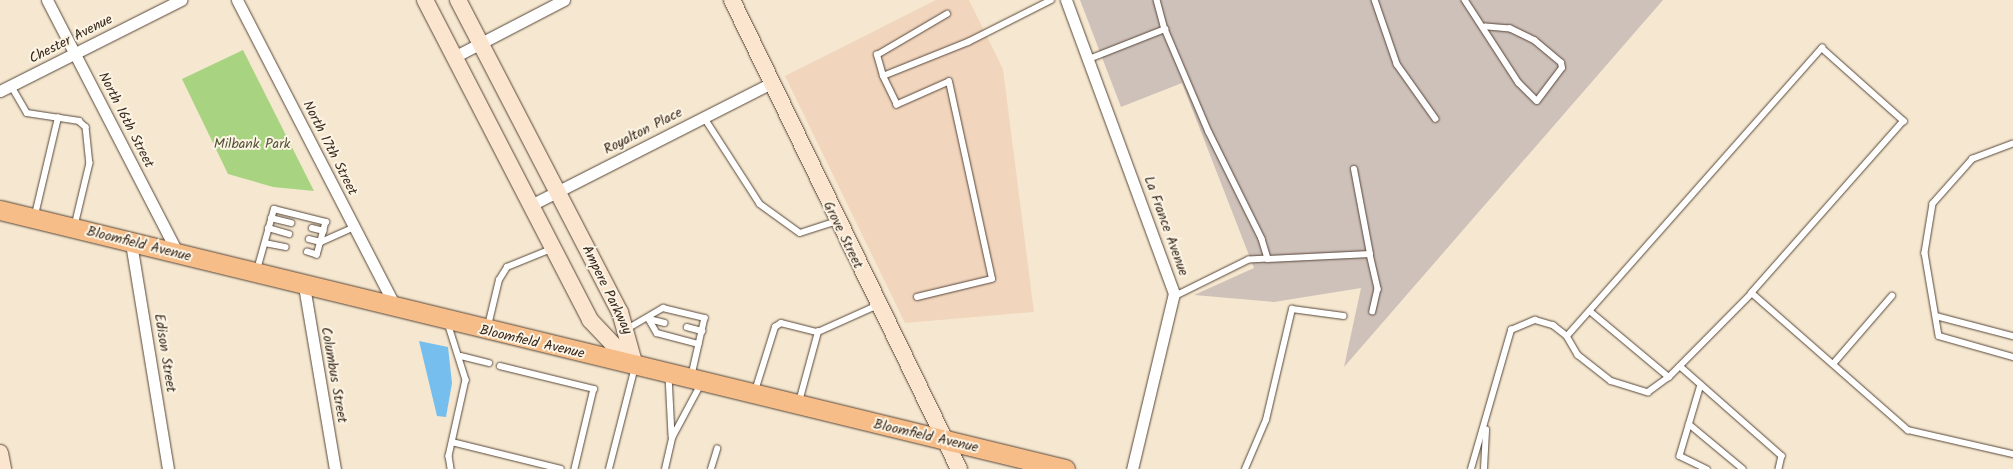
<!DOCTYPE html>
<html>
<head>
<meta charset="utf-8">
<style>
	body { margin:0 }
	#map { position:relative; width:2013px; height:469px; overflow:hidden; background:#f6e8d0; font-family:Kalam,sans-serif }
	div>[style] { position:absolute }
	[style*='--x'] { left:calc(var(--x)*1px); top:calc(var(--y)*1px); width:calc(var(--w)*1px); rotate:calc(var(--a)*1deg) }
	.built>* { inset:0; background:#f1d5bd }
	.industrial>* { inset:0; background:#cec1ba }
	.green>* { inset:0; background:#a8d481 }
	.water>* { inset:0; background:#75beee }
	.roads { filter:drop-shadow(0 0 1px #574639) drop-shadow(0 0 1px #574639) }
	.lane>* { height:5.5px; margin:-2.75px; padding:0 2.75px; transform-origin:2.75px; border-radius:2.75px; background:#fff }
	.street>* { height:11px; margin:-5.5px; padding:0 5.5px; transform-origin:5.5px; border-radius:5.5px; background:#fff }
	.secondary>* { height:16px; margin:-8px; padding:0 8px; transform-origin:8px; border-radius:8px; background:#fce5cf }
	.primary>* { height:19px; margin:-9.5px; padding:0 9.5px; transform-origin:9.5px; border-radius:9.5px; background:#f7bd88 }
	span { translate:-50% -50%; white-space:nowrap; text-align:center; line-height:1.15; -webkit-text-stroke:4px #fcf5e5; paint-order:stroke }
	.street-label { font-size:14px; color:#3b2a1e }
	.park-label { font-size:14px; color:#565437 }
</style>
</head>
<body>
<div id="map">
	<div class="built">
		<i style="clip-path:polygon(936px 0,969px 0,1003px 69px,1034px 312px,905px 323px,785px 76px)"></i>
	</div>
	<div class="industrial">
		<i style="clip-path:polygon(1080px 0,1663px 0,1344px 367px,1361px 288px,1274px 302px,1194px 295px,1254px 268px,1182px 83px,1121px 107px)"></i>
	</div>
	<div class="green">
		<i style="clip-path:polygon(243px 50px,314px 191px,273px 187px,228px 174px,182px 79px)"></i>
	</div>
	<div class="water">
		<i style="clip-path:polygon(419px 341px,448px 347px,452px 383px,446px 417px,437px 416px)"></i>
	</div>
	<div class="roads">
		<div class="lane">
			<i style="--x:1157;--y:0;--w:30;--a:75"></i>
			<i style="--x:1375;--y:0;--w:68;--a:71"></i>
			<i style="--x:1397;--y:64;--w:67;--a:54.7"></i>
			<i style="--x:1465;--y:0;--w:99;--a:57"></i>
			<i style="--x:1519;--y:83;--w:25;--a:45"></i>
			<i style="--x:1537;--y:101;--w:41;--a:-52.9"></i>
			<i style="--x:1562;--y:68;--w:5;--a:-101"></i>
			<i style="--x:1561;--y:63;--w:34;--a:-140"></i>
			<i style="--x:1535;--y:41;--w:28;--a:-154"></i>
			<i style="--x:1510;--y:29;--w:24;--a:-175"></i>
			<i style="--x:1089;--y:59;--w:82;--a:-21.5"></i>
			<i style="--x:1165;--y:29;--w:112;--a:66.9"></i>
			<i style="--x:1209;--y:132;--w:119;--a:63.6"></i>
			<i style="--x:1262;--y:239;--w:21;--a:73"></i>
			<i style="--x:1268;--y:259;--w:19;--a:177"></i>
			<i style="--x:1249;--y:260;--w:84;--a:153.7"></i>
			<i style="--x:883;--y:76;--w:22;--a:-106"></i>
			<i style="--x:877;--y:55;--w:81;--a:-30.4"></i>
			<i style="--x:11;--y:85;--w:32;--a:60"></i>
			<i style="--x:27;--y:113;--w:53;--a:8.7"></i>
			<i style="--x:79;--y:121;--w:9;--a:41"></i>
			<i style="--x:86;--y:127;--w:36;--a:84"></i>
			<i style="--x:90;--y:163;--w:65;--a:103.4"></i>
			<i style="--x:704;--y:117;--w:103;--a:57.2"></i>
			<i style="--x:760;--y:204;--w:49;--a:35.9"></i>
			<i style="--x:800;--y:233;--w:39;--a:-18"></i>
			<i style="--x:2013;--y:144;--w:43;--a:159.4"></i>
			<i style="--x:1973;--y:159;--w:60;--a:131.6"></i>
			<i style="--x:1933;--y:204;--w:50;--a:99.3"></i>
			<i style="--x:1925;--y:253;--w:84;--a:80.4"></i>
			<i style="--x:1939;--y:336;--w:77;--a:15.8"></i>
			<i style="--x:35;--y:215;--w:100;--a:-76.7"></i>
			<i style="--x:271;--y:218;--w:21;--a:14"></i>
			<i style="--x:268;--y:228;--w:22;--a:16"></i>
			<i style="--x:312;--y:228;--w:12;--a:14"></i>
			<i style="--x:309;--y:239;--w:12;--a:14"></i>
			<i style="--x:321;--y:242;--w:36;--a:-24"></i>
			<i style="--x:265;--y:243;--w:21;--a:11"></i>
			<i style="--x:1370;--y:254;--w:36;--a:77"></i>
			<i style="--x:1378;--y:289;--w:23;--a:103"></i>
			<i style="--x:1268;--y:259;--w:102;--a:-2.8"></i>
			<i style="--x:1370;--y:254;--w:86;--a:-100.7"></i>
			<i style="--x:257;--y:270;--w:63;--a:-74.4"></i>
			<i style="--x:274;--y:209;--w:54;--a:14"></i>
			<i style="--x:326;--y:222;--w:34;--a:105"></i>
			<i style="--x:317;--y:255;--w:10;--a:-163"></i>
			<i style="--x:917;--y:297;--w:77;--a:-13.5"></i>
			<i style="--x:992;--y:279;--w:202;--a:-102.3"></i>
			<i style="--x:949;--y:82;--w:57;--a:156.1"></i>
			<i style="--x:897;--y:105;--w:32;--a:-116"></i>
			<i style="--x:883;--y:76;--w:92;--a:-21.8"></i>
			<i style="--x:968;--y:42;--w:93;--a:-26.8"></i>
			<i style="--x:1590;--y:311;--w:103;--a:39.9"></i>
			<i style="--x:1936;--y:316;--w:80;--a:14.6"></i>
			<i style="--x:649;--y:319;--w:16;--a:60"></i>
			<i style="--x:657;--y:333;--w:43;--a:14.7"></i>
			<i style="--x:649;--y:319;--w:16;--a:14"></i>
			<i style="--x:448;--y:323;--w:60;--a:72.5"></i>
			<i style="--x:466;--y:380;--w:78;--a:102.6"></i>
			<i style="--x:449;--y:456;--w:13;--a:81"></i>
			<i style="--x:488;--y:326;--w:47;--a:-76.6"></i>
			<i style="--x:499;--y:280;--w:15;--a:-58"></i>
			<i style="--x:507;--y:267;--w:48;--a:-22.2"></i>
			<i style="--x:687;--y:327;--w:16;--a:15"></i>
			<i style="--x:627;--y:329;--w:42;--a:-30.3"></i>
			<i style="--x:663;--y:308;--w:43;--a:13.4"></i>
			<i style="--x:705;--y:318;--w:58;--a:102.8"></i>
			<i style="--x:1567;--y:336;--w:22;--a:60"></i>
			<i style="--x:1578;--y:355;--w:42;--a:38.2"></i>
			<i style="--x:1611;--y:381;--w:39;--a:17"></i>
			<i style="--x:1648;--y:392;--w:26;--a:-36"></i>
			<i style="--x:1669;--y:377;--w:118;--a:-45.3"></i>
			<i style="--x:461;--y:356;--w:29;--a:14"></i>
			<i style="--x:1833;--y:364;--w:90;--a:-49.1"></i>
			<i style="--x:500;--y:366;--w:97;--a:13.7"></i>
			<i style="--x:594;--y:389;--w:82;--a:103.4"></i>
			<i style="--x:1680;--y:366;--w:136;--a:41.4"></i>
			<i style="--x:1782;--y:456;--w:13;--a:103"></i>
			<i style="--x:669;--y:376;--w:60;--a:87.1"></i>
			<i style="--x:1701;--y:385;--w:74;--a:106.5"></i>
			<i style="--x:1680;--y:456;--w:30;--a:26"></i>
			<i style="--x:755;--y:391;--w:67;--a:-72.6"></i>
			<i style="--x:775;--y:327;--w:7;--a:-34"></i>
			<i style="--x:781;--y:323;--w:38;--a:14"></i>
			<i style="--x:799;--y:402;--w:73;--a:-74.8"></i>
			<i style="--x:818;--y:332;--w:66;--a:-24.2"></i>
			<i style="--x:1689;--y:424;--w:70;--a:39.8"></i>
			<i style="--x:452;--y:442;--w:112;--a:13.9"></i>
			<i style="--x:609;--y:469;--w:105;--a:-75.7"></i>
			<i style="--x:665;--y:469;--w:32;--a:-77"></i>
			<i style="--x:672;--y:438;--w:61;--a:-61.8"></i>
			<i style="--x:711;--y:469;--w:21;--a:-73"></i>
			<i style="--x:1245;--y:469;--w:53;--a:-66.8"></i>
			<i style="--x:1266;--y:420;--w:114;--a:-76.8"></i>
			<i style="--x:1292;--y:309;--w:52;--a:7.7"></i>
			<i style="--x:1471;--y:469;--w:145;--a:-73.9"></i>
			<i style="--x:1511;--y:330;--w:26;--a:-23"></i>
			<i style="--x:1535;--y:320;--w:19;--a:16"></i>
			<i style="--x:1553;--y:325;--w:18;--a:38"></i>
			<i style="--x:1567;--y:336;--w:385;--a:-48.5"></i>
			<i style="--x:1822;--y:48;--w:110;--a:41.7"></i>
			<i style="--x:1904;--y:121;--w:230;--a:131.5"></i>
			<i style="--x:1752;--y:293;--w:208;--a:41.3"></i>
			<i style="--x:1908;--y:430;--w:108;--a:12.9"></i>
			<i style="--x:1484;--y:469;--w:39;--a:-87"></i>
		</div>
		<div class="street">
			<i style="--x:47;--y:0;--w:286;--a:62.7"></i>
			<i style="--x:237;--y:0;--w:347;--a:62.7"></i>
			<i style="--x:1066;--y:0;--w:312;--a:69.8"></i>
			<i style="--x:1174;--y:293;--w:181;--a:103.4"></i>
			<i style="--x:454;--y:57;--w:124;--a:-27.4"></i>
			<i style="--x:0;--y:91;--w:203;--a:-26.7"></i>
			<i style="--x:531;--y:205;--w:267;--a:-26.9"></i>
			<i style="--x:131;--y:243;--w:229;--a:80.7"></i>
			<i style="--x:304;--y:286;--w:186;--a:80.4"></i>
		</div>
		<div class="secondary">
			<i style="--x:425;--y:0;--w:360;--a:62.7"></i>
			<i style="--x:590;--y:320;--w:59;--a:46.4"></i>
			<i style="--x:458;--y:0;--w:352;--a:62.6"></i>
			<i style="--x:620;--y:312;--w:56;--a:74.5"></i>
			<i style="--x:732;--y:0;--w:521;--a:64.17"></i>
			<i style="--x:0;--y:453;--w:16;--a:79"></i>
		</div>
		<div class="primary">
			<i style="--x:0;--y:210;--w:1096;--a:13.67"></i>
		</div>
	</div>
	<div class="street-label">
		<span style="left:71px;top:39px;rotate:-27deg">Chester Avenue</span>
		<span style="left:126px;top:120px;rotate:63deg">North 16th Street</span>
		<span style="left:643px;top:131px;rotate:-27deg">Royalton Place</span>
		<span style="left:330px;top:148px;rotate:63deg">North 17th Street</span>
		<span style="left:1166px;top:226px;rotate:70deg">La France Avenue</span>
		<span style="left:843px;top:235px;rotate:64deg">Grove Street</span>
		<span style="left:139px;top:244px;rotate:14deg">Bloomfield Avenue</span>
		<span style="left:607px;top:290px;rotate:64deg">Ampere Parkway</span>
		<span style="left:532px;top:342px;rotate:13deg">Bloomfield Avenue</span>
		<span style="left:165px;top:353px;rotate:81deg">Edison Street</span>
		<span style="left:334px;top:375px;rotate:80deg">Columbus Street</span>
		<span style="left:926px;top:436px;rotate:13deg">Bloomfield Avenue</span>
	</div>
	<div class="park-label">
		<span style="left:252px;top:144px">Milbank Park</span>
	</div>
</div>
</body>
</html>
